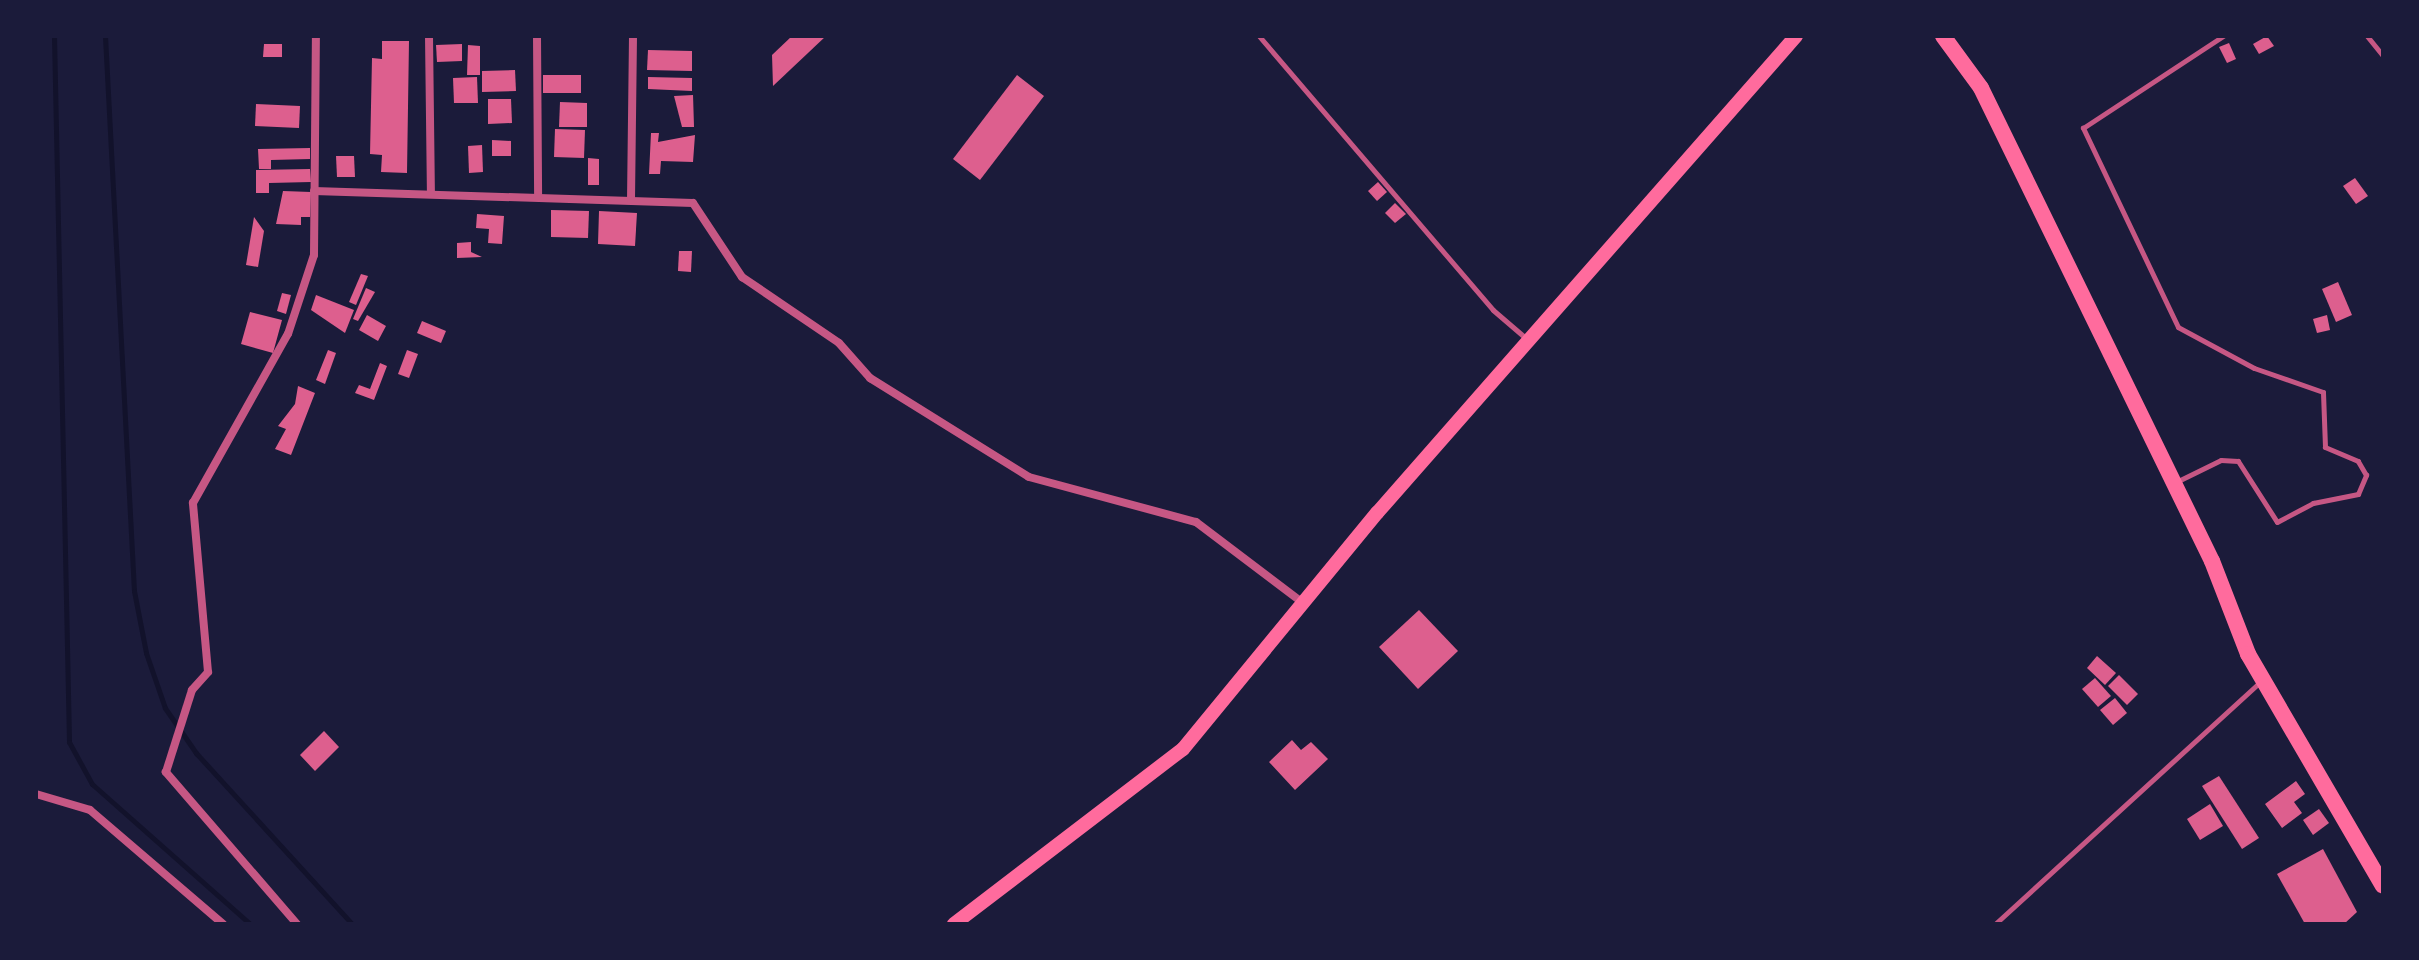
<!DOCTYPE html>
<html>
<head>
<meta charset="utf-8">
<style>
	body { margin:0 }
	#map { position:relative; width:2419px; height:960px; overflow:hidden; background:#1b1b3a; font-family:"Space Grotesk",sans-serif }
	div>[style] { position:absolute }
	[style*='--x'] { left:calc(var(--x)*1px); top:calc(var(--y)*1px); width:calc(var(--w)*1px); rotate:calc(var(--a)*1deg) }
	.stream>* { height:5px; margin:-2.5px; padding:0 2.5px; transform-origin:2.5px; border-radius:2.5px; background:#12122b }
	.building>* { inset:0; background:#dd5f8e }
	.service>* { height:5px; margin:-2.5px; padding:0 2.5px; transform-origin:2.5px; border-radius:2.5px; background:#c65784 }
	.minor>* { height:8px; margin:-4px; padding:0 4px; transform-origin:4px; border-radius:4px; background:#c65784 }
	.secondary>* { height:14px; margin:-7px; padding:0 7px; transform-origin:7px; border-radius:7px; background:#ff6b9d }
	.trunk>* { height:16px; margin:-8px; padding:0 8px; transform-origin:8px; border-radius:8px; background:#ff6b9d }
	span { translate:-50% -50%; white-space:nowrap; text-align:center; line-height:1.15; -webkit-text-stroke:6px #1b1b3a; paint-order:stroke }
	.frame { position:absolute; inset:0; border:38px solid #1b1b3a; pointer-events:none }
</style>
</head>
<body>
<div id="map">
	<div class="stream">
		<i style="--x:54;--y:36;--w:706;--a:88.78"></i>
		<i style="--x:69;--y:742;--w:48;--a:61.3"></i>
		<i style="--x:92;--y:784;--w:211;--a:41.5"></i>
		<i style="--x:105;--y:36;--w:556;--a:87.01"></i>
		<i style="--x:134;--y:591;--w:63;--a:79"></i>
		<i style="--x:146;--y:653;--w:58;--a:70.9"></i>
		<i style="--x:165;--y:708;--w:55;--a:55.4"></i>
		<i style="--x:196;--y:753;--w:231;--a:47.6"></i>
	</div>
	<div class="building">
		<i style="clip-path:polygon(792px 36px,826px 36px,773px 86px,772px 55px)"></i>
		<i style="clip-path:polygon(2267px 36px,2274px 46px,2259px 54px,2253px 44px)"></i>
		<i style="clip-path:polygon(382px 41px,409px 41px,407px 173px,381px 172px,382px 155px,370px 154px,372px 58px,382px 59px)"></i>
		<i style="clip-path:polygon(2229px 43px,2236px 59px,2227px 63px,2219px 47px)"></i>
		<i style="clip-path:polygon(264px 44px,282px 44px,282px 57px,263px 57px)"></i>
		<i style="clip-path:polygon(462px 44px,462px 61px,437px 62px,436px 45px)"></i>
		<i style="clip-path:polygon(468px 45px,480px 46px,480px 75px,467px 75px)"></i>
		<i style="clip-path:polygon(648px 50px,692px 51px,692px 71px,647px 70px)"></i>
		<i style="clip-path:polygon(515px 70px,516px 91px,482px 92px,482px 71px)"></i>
		<i style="clip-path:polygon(543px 75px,581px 75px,581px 93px,543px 93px)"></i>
		<i style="clip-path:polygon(1017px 75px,1044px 96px,980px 180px,953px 159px)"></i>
		<i style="clip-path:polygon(477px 77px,478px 103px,454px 103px,453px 78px)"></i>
		<i style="clip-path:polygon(648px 77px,692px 78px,692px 91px,648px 89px)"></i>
		<i style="clip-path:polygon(693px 95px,694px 127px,682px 127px,674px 96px)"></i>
		<i style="clip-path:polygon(488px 99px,511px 99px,512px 123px,488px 124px)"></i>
		<i style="clip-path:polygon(560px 102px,587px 103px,587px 127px,559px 127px)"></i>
		<i style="clip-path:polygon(256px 104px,300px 106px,299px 128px,255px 126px)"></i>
		<i style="clip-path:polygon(555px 129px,585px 130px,584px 158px,554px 157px)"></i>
		<i style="clip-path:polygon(651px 133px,659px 133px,658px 142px,695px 135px,693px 162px,661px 161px,660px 174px,649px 174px)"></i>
		<i style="clip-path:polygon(492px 140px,511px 141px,511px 156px,492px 156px)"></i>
		<i style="clip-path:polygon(482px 145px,483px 172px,469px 173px,468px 146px)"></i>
		<i style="clip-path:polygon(310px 148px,310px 159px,271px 160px,271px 169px,259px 169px,258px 149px)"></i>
		<i style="clip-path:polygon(336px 156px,354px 156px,355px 177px,337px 177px)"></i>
		<i style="clip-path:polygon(588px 158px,599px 159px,599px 185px,588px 185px)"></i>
		<i style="clip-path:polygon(310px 169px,311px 182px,269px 183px,269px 193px,256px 193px,256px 170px)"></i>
		<i style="clip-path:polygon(2355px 178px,2368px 196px,2356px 204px,2343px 186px)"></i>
		<i style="clip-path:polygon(1378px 182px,1387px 192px,1377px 201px,1368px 191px)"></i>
		<i style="clip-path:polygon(283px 191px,311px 192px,310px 217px,301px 217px,301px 225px,276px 224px)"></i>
		<i style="clip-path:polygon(1395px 203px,1406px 214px,1395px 223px,1385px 213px)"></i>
		<i style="clip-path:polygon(551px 210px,589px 211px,588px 238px,551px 237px)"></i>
		<i style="clip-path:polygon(599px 211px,637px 213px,635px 246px,598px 244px)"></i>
		<i style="clip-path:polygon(477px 214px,504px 216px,502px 244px,488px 243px,489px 229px,476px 228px)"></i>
		<i style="clip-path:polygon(254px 217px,264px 231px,258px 267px,246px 265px)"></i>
		<i style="clip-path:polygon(471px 242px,471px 252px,482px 257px,457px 258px,457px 243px)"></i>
		<i style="clip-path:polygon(679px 251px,692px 251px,691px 272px,678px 271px)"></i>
		<i style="clip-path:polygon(361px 274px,368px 276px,356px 305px,349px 302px)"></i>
		<i style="clip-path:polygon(2338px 282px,2352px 315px,2336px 322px,2322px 289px)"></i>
		<i style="clip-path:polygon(366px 288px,375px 292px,358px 321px,353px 319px)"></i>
		<i style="clip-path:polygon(282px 293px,291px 295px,286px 314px,277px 311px)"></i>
		<i style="clip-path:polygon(316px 295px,354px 310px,345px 333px,311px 310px)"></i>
		<i style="clip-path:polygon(250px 312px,282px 320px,273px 353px,241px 344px)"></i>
		<i style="clip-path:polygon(367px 315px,386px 326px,378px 341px,359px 330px)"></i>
		<i style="clip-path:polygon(2327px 315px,2330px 330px,2317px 333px,2313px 319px)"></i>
		<i style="clip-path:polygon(422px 321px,446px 331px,441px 343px,417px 333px)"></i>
		<i style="clip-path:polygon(328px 350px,336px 353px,325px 384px,316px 380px)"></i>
		<i style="clip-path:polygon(407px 350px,418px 354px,409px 378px,398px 374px)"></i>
		<i style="clip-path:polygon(380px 363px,387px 366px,374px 400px,355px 393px,359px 385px,370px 389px)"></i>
		<i style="clip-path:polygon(298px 386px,315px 393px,291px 455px,275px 449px,286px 429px,278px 426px,295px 404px)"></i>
		<i style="clip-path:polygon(1419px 610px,1458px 651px,1418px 689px,1379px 647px)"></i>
		<i style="clip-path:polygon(2097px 656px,2116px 673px,2105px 685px,2087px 668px)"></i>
		<i style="clip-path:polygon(2119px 675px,2138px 694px,2127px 705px,2108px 686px)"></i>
		<i style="clip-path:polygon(2095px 678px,2111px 696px,2098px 707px,2082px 689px)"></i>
		<i style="clip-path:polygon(2115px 698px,2127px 713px,2113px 725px,2100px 710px)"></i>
		<i style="clip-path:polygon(324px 731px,339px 747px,315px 771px,300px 755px)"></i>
		<i style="clip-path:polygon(1292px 740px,1301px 750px,1311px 742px,1328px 759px,1295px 790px,1269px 762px)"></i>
		<i style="clip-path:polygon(2219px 776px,2259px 838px,2242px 849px,2202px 786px)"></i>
		<i style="clip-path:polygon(2296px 781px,2305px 794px,2294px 802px,2302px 813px,2282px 828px,2265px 804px)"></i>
		<i style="clip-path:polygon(2210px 804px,2223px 826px,2200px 840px,2187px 819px)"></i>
		<i style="clip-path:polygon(2319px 809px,2329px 823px,2313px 835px,2303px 820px)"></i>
		<i style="clip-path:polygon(2323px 849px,2357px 912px,2344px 924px,2305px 924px,2277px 874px)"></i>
	</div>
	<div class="service">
		<i style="--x:1259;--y:36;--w:360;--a:49.5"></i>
		<i style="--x:1493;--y:310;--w:46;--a:40.6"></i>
		<i style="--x:2367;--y:36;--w:26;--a:51"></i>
		<i style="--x:2176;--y:482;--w:50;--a:-26.1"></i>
		<i style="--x:2221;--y:460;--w:17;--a:3"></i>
		<i style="--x:2238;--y:461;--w:72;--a:57.4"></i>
		<i style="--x:2277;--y:522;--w:41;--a:-27.8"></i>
		<i style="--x:2313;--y:503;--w:46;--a:-11.3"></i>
		<i style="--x:2358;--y:494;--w:21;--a:-67"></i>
		<i style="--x:2366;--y:475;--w:16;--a:-120"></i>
		<i style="--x:2358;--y:461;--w:36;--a:-157"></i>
		<i style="--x:2325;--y:447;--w:55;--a:-92.1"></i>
		<i style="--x:2323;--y:392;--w:73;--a:-160.8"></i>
		<i style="--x:2254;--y:368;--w:86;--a:-151.7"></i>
		<i style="--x:2178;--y:327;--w:221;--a:-115.5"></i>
		<i style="--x:2083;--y:128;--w:168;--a:-33.3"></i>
		<i style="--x:1995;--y:924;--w:357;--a:-42.4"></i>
	</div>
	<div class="minor">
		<i style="--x:429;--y:36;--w:158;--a:89.3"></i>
		<i style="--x:537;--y:36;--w:160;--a:89.6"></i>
		<i style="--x:314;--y:191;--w:379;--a:1.8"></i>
		<i style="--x:693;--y:203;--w:89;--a:56.5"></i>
		<i style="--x:742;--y:277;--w:117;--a:34.2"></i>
		<i style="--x:839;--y:343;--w:47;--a:48.5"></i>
		<i style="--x:870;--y:378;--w:187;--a:31.9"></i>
		<i style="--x:1029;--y:477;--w:173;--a:15.1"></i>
		<i style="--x:1196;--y:522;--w:134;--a:37.1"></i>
		<i style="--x:631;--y:200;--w:164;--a:-89.3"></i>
		<i style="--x:36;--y:794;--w:56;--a:16.5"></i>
		<i style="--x:90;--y:810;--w:175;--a:40.6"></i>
		<i style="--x:297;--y:924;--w:201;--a:-130.8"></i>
		<i style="--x:166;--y:772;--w:86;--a:-72.4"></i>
		<i style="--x:192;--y:690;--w:24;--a:-48"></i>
		<i style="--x:208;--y:672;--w:170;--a:-95.1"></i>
		<i style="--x:193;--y:503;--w:194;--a:-60.7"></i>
		<i style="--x:288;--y:334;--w:83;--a:-71.8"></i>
		<i style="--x:314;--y:255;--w:219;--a:-89.5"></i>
	</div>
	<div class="secondary">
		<i style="--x:954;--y:924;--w:288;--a:-37.4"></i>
		<i style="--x:1183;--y:749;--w:306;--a:-50.6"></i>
		<i style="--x:1377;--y:513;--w:635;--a:-48.7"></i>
	</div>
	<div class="trunk">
		<i style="--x:1943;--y:36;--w:64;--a:53.8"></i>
		<i style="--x:1981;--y:88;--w:526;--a:63.97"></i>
		<i style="--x:2212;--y:561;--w:100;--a:68.8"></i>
		<i style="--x:2248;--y:654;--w:268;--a:59.8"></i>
	</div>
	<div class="frame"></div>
</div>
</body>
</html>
